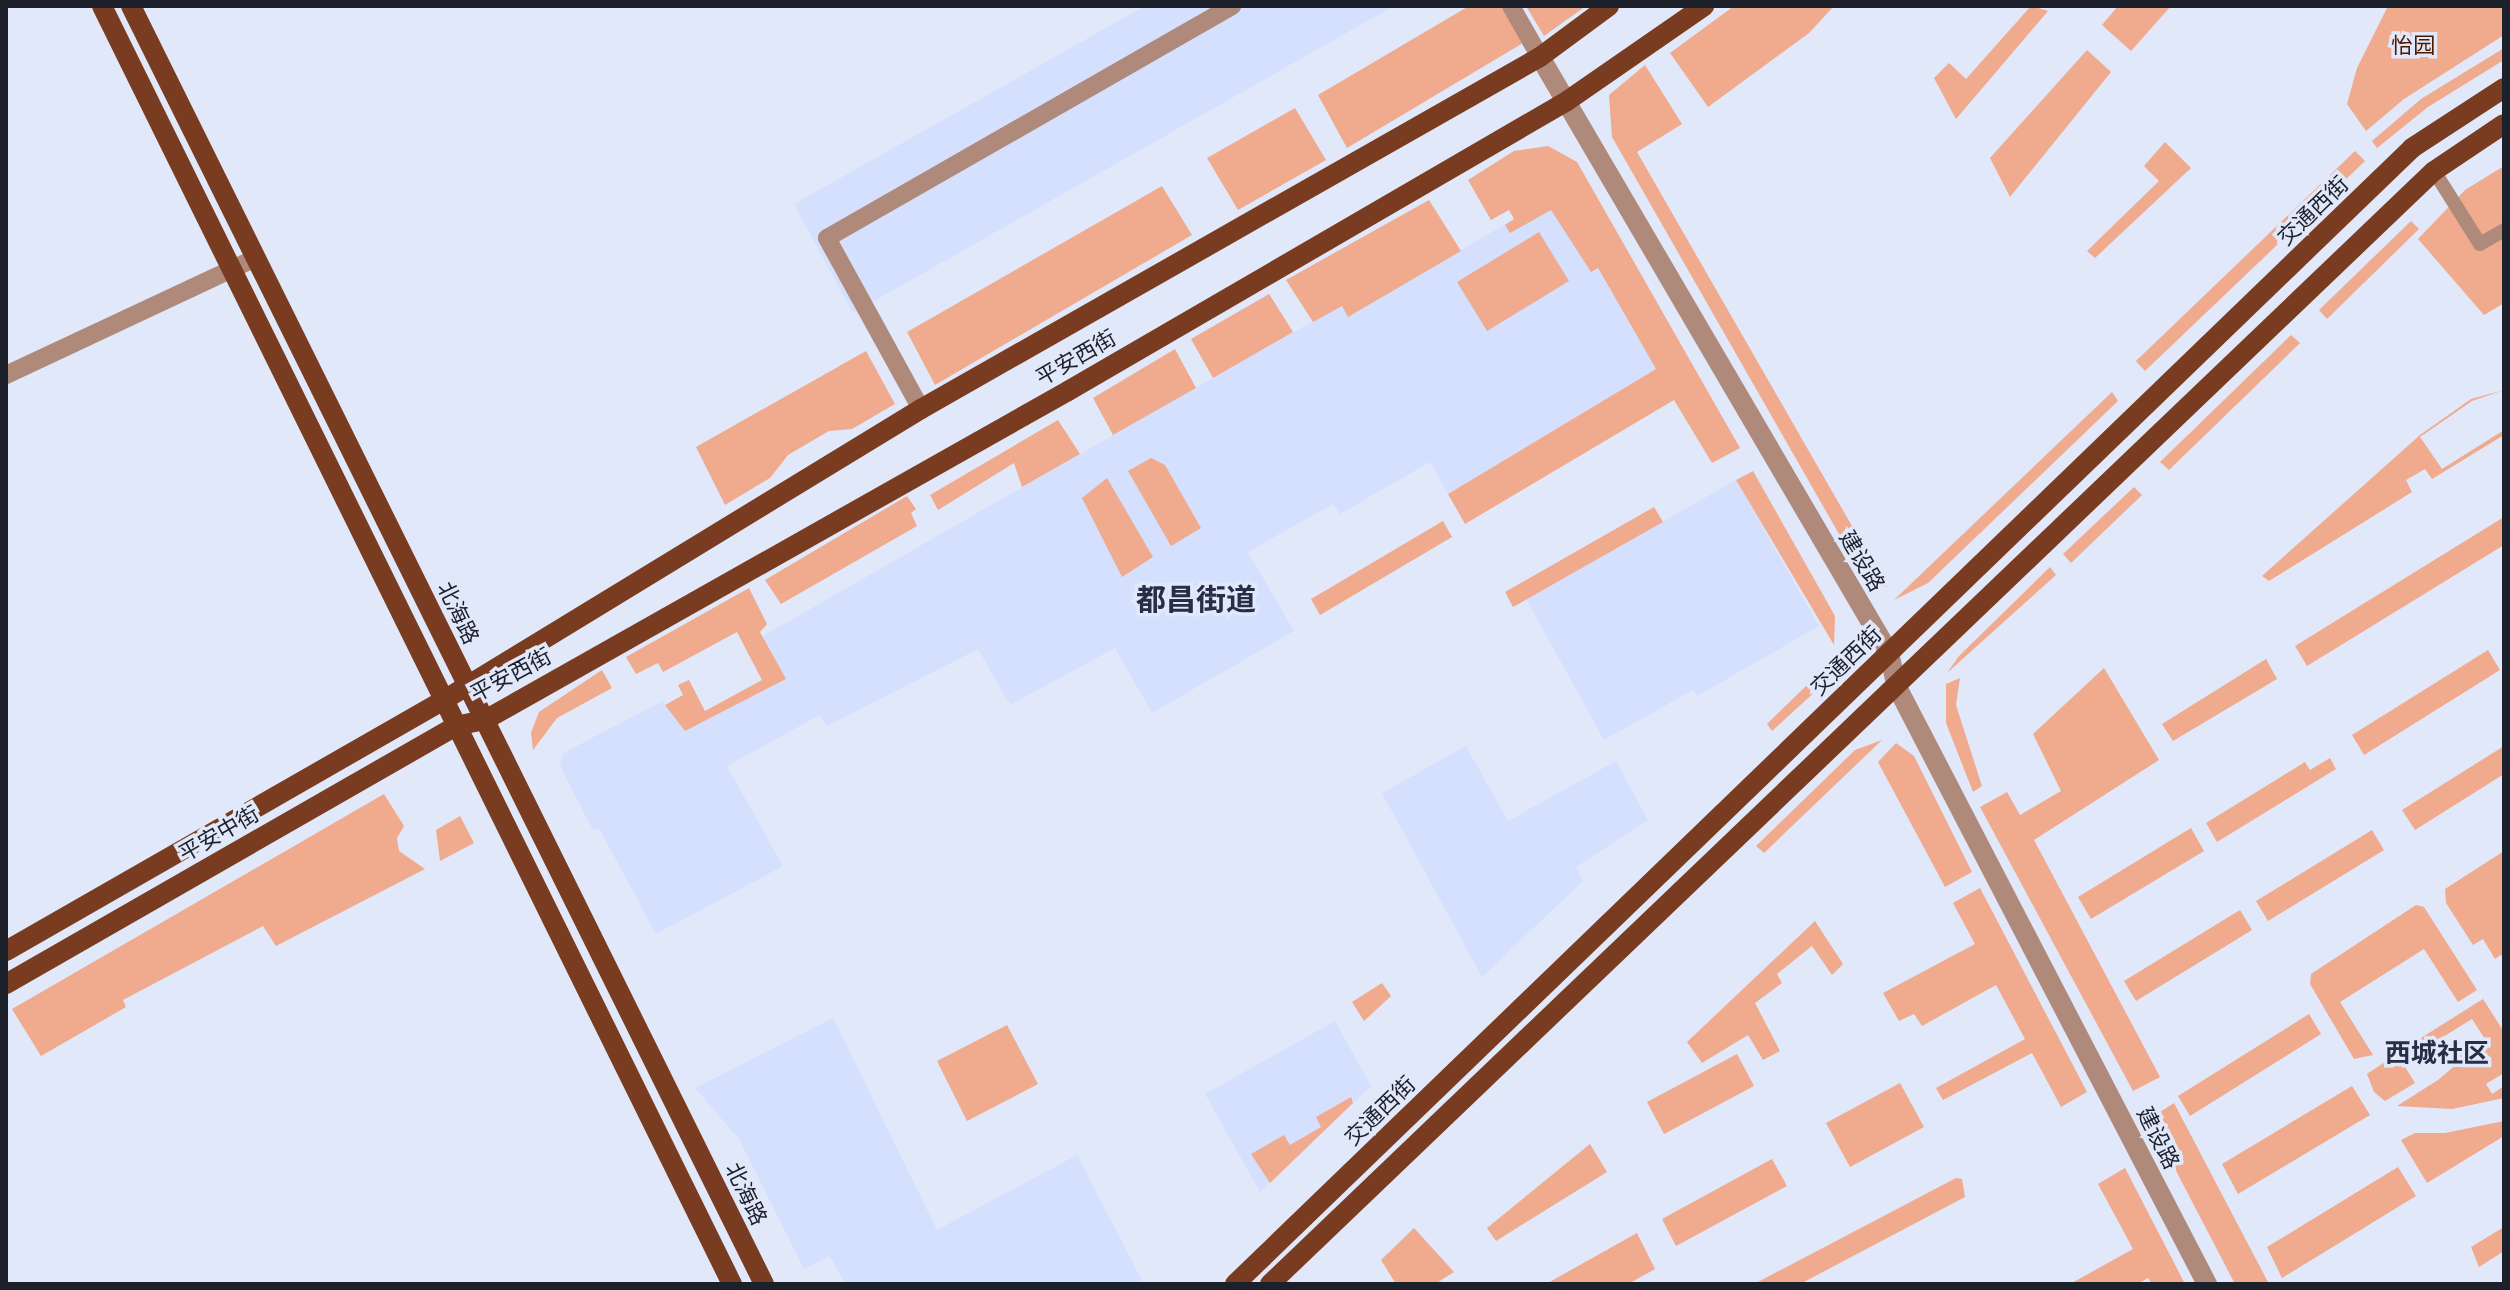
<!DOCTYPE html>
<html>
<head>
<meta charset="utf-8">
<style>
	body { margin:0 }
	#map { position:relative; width:2510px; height:1290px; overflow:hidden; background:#e1e8fa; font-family:"Public Sans","Noto Sans SC",sans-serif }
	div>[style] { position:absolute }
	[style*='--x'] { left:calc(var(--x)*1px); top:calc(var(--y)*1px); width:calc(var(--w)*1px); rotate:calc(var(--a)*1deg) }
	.built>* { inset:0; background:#d5e0fe }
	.green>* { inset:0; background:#f0aa8d }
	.pedestrian>* { height:14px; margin:-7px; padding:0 7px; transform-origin:7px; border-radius:7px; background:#af8a7b }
	.minor>* { height:18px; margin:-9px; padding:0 9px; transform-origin:9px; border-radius:9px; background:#af8a7b }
	.tertiary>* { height:20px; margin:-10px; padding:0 10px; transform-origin:10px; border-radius:10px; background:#af8a7b }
	.primary>* { height:20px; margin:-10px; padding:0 10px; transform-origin:10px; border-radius:10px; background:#793c20 }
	span { translate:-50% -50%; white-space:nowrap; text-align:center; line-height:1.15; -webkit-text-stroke:7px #e1e8fa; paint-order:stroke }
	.park-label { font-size:22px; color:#4b1800 }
	.street-label { font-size:22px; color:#1c202b }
	.quarter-label { font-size:26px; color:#272e46; font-weight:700 }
	.district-label { font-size:30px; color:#272e46; font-weight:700 }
	.frame { position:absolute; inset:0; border:8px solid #1c202b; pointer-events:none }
</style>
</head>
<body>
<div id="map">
	<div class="built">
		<i style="clip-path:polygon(1145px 6px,1394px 6px,853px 313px,794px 204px)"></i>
		<i style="clip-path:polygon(1555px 195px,1656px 369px,1448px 494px,1430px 462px,1340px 514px,1333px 504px,1248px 552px,1294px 631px,1152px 713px,1115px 648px,1010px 705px,978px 649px,827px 726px,820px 715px,727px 766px,783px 866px,656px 934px,599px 828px,593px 830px,560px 766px,563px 753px,663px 701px,685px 731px,786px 679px,763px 636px,1293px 332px,1342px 306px,1349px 316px)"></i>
		<i style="clip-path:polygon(1736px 480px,1819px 626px,1697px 696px,1693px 690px,1604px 740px,1526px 599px)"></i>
		<i style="clip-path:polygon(1466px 746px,1508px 821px,1616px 761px,1648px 820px,1576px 867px,1583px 881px,1482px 977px,1382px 793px)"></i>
		<i style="clip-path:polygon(833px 1018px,937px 1230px,1077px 1155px,1144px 1284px,845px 1284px,830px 1256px,804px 1269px,739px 1139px,695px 1088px)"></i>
		<i style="clip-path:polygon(1335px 1021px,1371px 1086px,1260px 1192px,1205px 1094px)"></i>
	</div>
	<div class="green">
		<i style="clip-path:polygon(1469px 6px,1501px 6px,1523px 43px,1347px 148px,1318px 95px)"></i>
		<i style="clip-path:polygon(1526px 6px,1586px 6px,1544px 36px)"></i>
		<i style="clip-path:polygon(1734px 6px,1834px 6px,1809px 33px,1708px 107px,1670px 53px)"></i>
		<i style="clip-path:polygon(2031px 6px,2048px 11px,1956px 119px,1934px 78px,1949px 63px,1966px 79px)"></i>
		<i style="clip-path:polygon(2118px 6px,2171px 6px,2131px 51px,2102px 25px)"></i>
		<i style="clip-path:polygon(2388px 6px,2504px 6px,2504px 35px,2404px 99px,2366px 131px,2347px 104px,2357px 68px)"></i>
		<i style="clip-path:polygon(2504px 48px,2504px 60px,2428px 107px,2377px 148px,2372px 141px,2421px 99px)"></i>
		<i style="clip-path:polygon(2087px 50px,2111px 72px,2010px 197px,1990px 158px)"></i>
		<i style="clip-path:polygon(1645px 65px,1682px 124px,1637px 152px,1887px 587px,1867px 583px,1612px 137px,1609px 95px)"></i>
		<i style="clip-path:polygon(1295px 108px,1326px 160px,1238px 210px,1207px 158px)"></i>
		<i style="clip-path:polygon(2165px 142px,2191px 168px,2095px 258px,2087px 251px,2159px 181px,2144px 166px)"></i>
		<i style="clip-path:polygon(1548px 146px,1577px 162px,1740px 448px,1712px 463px,1674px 400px,1465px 524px,1448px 494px,1656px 369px,1598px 268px,1591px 272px,1551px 210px,1510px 233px,1505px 225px,1514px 219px,1509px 210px,1491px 220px,1468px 180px,1514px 151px)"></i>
		<i style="clip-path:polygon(2355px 151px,2365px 161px,2145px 371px,2136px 361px)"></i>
		<i style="clip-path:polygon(2504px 166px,2504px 303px,2484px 315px,2418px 239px,2465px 190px)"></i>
		<i style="clip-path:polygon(1162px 186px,1192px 235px,935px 385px,907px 332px)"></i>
		<i style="clip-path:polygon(1429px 200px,1461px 251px,1348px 317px,1342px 306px,1313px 322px,1286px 280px)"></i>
		<i style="clip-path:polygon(2411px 221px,2419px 229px,2327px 319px,2319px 310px)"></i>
		<i style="clip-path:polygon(1539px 232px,1569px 281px,1487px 331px,1457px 282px)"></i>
		<i style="clip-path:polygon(1269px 294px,1293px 332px,1213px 378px,1191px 339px)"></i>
		<i style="clip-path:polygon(2291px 335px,2300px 343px,2169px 470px,2160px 462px)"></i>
		<i style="clip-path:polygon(1175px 349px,1196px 388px,1113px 435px,1093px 398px)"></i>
		<i style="clip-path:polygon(866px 351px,895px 404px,852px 429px,829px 431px,788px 455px,770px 478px,725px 505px,696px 447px)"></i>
		<i style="clip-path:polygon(2504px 390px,2472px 401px,2420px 437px,2442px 469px,2504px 430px,2504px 435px,2432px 479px,2425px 469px,2406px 480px,2412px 492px,2269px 581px,2262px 576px,2420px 435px,2471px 399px)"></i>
		<i style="clip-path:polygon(2112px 392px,2118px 401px,1928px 583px,1894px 600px)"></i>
		<i style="clip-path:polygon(1058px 420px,1080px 454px,1022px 487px,1014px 463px,938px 510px,930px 495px)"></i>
		<i style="clip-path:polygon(1151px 458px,1165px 465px,1201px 528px,1171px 546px,1128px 471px)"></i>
		<i style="clip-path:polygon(1753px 471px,1835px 616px,1834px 645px,1736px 480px)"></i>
		<i style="clip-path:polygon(1107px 478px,1153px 557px,1122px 577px,1082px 498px)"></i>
		<i style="clip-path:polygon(2134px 487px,2142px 495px,2071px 563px,2063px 554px)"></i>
		<i style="clip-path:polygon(907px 496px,916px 509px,911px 513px,917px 526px,781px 604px,765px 580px)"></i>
		<i style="clip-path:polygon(1654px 507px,1663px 522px,1513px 607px,1505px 592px)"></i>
		<i style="clip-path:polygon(2504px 517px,2504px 545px,2307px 666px,2295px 646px)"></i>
		<i style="clip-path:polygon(1443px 521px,1452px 537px,1320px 615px,1311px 599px)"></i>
		<i style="clip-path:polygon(2050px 567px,2056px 575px,1947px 673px,1959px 656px)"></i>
		<i style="clip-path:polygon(749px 588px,767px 624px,760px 632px,786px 679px,685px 731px,665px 705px,683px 695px,678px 685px,689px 680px,705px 711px,762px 680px,737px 632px,663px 672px,658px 663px,636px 674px,626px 657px)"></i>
		<i style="clip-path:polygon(1846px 647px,1828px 680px,1772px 731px,1767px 724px)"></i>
		<i style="clip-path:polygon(2488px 650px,2500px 670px,2364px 755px,2352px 735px)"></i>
		<i style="clip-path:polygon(2266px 659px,2277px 679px,2173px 741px,2162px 724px)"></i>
		<i style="clip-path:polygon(2104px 668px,2159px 760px,2034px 840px,2160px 1077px,2133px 1091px,1980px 807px,2007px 792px,2020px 815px,2061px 791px,2033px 734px)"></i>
		<i style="clip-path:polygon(602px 670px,612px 688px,557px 718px,533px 750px,531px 733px,539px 712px)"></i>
		<i style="clip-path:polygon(1960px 678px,1956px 705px,1982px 786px,1973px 792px,1946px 723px,1946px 684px)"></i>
		<i style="clip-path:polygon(1882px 740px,1764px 853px,1756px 846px,1855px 750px)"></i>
		<i style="clip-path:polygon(1896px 743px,1914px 756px,1972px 872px,1945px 887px,1878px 762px)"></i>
		<i style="clip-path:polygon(2504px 746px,2504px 774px,2415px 830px,2402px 810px)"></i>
		<i style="clip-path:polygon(2330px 758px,2336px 769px,2217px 842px,2206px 823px,2305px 762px,2310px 770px)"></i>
		<i style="clip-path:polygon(384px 794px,404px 826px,397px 838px,399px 851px,425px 869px,276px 946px,263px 926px,123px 1000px,126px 1007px,41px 1056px,12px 1009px)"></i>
		<i style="clip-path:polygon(460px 816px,474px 843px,440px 861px,436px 830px)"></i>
		<i style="clip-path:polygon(2191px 828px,2204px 851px,2091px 919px,2078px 897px)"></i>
		<i style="clip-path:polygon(2372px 830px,2384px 850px,2268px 921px,2256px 901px)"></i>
		<i style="clip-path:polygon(2504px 851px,2504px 959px,2501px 955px,2495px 959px,2483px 939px,2473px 945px,2446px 903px,2445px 889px)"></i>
		<i style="clip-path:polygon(1980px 888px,2087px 1092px,2061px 1107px,2032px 1053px,1943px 1100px,1936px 1088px,2025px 1039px,1996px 985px,1922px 1026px,1914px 1014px,1899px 1021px,1883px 993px,1975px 944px,1953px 903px)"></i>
		<i style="clip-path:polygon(2416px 905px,2424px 907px,2477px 990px,2458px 1002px,2424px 949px,2340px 1002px,2373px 1055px,2354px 1059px,2310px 984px,2311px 974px)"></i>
		<i style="clip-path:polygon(2240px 910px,2252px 930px,2136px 1001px,2124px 981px)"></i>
		<i style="clip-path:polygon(1815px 921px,1843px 964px,1832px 975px,1812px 946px,1777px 974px,1782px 983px,1755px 1003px,1780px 1051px,1763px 1060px,1748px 1035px,1702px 1063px,1687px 1042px)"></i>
		<i style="clip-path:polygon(1382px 983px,1391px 996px,1364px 1021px,1352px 1002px)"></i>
		<i style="clip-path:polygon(2483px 999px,2504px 1032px,2504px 1073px,2486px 1084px,2492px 1094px,2504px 1086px,2504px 1098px,2452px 1109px,2397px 1106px,2438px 1080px,2459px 1062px,2456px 1057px,2485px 1039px,2472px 1019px,2438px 1040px,2435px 1037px,2425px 1044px,2421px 1038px)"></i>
		<i style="clip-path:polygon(2309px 1014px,2321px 1034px,2190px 1116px,2178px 1096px)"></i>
		<i style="clip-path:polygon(1007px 1025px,1038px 1084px,967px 1121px,937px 1061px)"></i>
		<i style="clip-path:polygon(1737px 1054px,1754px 1086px,1664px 1134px,1647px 1102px)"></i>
		<i style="clip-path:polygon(2397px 1054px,2415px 1083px,2385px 1101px,2374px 1092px,2367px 1074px)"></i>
		<i style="clip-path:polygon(1900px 1083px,1924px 1127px,1850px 1167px,1826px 1123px)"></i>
		<i style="clip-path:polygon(2352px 1086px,2370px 1115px,2238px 1194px,2222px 1164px)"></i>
		<i style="clip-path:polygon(1351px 1097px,1353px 1103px,1270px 1183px,1251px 1154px,1284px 1135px,1290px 1145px,1321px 1127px,1316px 1117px)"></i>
		<i style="clip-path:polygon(2174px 1103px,2269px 1284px,2235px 1284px,2149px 1119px)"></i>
		<i style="clip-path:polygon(2504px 1121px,2504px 1136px,2427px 1183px,2401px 1140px,2415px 1133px,2445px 1133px)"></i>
		<i style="clip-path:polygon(1590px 1144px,1607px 1172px,1496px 1241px,1487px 1228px)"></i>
		<i style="clip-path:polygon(1772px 1159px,1787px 1186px,1676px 1246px,1662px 1219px)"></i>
		<i style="clip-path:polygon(2398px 1167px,2416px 1196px,2282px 1278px,2267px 1247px)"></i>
		<i style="clip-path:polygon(2125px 1168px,2185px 1284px,2152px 1284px,2148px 1278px,2137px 1284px,2070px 1284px,2133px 1249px,2098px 1184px)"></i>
		<i style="clip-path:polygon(1956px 1178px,1962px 1179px,1965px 1197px,1800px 1284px,1754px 1284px)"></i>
		<i style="clip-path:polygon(2504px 1227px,2504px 1251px,2479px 1267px,2471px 1247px)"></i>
		<i style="clip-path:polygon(1414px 1228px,1454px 1272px,1435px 1284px,1396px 1284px,1381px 1260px)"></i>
		<i style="clip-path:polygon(1637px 1233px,1655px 1269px,1628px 1284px,1546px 1284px)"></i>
	</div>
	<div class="pedestrian">
		<i style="--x:2434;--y:171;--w:86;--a:57.8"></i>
		<i style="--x:2480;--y:244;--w:28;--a:-30"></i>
	</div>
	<div class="minor">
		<i style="--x:1511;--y:6;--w:59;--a:60.4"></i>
		<i style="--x:6;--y:375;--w:276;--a:-25.1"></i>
		<i style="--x:921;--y:409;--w:195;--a:-118.8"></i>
		<i style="--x:827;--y:238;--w:467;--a:-29.8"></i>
	</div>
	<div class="tertiary">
		<i style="--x:1540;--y:57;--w:691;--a:59.65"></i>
		<i style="--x:1889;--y:653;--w:35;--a:77"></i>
		<i style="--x:1897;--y:687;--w:673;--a:62.56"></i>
	</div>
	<div class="primary">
		<i style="--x:102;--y:6;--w:1425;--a:63.76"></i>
		<i style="--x:131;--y:6;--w:1426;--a:63.65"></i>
		<i style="--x:6;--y:951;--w:505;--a:-29.82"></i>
		<i style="--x:444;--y:700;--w:559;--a:-31.39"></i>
		<i style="--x:921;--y:409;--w:712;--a:-29.63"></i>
		<i style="--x:1540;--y:57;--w:86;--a:-36.5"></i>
		<i style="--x:6;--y:984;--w:519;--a:-29.83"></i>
		<i style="--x:456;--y:726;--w:30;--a:-12"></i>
		<i style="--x:485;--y:720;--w:669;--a:-29.44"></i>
		<i style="--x:1068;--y:391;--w:577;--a:-30.16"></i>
		<i style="--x:1567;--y:101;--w:167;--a:-34.7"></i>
		<i style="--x:1235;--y:1284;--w:1636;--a:-43.98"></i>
		<i style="--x:2412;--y:148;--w:110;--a:-33.1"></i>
		<i style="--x:1270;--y:1284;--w:1610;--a:-43.72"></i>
		<i style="--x:2434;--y:171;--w:84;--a:-33.9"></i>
	</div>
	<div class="park-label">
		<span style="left:2413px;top:46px">怡园</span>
	</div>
	<div class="street-label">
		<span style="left:2313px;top:211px;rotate:-44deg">交通西街</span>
		<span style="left:1076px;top:358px;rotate:-30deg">平安西街</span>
		<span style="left:1862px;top:561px;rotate:59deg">建设路</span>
		<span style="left:458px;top:613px;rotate:64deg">北海路</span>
		<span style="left:1846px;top:661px;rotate:-44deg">交通西街</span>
		<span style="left:511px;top:675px;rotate:-28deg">平安西街</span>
		<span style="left:219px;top:834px;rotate:-30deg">平安中街</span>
		<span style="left:1380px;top:1111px;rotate:-44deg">交通西街</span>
		<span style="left:2158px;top:1138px;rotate:63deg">建设路</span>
		<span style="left:746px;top:1194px;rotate:64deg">北海路</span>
	</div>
	<div class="quarter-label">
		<span style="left:2437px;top:1053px">西城社区</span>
	</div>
	<div class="district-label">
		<span style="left:1196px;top:599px">都昌街道</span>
	</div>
	<div class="frame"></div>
</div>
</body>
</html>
